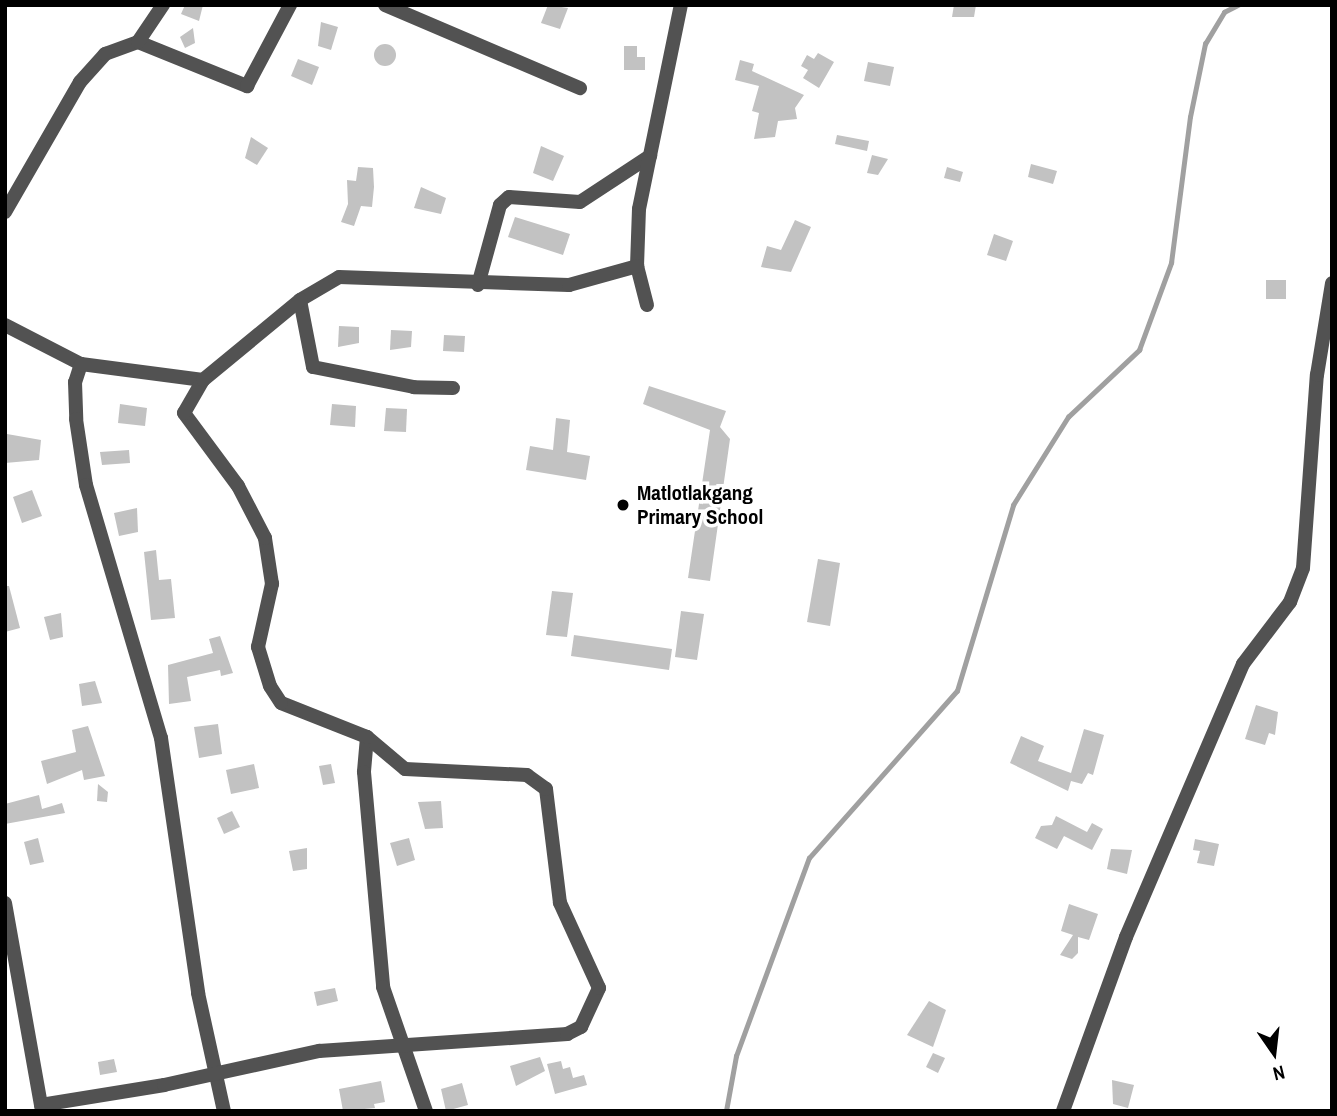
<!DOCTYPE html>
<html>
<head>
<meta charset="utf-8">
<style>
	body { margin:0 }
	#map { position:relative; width:1337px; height:1116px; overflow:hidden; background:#fff; font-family:"Archivo Narrow",sans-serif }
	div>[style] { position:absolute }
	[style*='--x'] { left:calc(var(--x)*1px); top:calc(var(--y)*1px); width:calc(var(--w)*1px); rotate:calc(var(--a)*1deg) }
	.stream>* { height:4.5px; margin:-2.25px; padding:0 2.25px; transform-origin:2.25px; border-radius:2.25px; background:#a0a0a0 }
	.building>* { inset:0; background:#c2c2c2 }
	.round { border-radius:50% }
	.minor>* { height:14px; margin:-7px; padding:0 7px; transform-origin:7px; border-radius:7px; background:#525252 }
	.dots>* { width:19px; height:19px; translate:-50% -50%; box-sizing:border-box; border:4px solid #fff; border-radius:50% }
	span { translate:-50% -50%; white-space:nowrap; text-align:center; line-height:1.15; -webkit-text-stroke:7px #fff; paint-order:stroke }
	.poi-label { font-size:21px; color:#000; font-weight:700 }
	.left { translate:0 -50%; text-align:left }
	.frame { position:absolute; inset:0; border:7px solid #000; pointer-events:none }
	.north { position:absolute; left:1239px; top:1018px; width:70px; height:70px; -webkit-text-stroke:5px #fff; paint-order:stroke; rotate:166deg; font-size:19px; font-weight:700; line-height:28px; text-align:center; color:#000 }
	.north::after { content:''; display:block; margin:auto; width:24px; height:32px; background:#000; clip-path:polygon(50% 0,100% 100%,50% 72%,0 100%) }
</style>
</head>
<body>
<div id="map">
	<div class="stream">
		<i style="--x:726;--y:1111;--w:56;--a:-79.7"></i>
		<i style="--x:736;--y:1056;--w:211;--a:-69.8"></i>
		<i style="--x:809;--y:858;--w:223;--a:-48.5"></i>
		<i style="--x:957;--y:691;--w:194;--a:-73.2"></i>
		<i style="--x:1013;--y:505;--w:104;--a:-58"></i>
		<i style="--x:1068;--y:417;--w:98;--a:-43.3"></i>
		<i style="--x:1139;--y:350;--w:93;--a:-69.8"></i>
		<i style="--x:1171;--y:263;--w:147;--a:-82.6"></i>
		<i style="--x:1190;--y:117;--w:75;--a:-78.4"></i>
		<i style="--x:1205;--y:44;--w:37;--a:-59"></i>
		<i style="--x:1224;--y:12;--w:16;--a:-27"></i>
	</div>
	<div class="building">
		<i style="clip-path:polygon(185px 5px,203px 5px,199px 21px,181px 14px)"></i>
		<i style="clip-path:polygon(548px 5px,568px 8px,560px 29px,541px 23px)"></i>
		<i style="clip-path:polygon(954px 5px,976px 5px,974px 17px,952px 17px)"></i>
		<i style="clip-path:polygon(321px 22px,338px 27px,331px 50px,318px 46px)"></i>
		<i style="clip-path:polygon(193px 28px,195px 43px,185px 48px,180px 37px)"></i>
		<i class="round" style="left:374px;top:44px;width:22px;height:22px"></i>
		<i style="clip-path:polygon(624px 46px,637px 46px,637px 57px,645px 57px,645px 70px,624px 70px)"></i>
		<i style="clip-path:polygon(818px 53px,834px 62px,819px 88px,803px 78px,808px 70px,801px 66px,807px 55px,814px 59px)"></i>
		<i style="clip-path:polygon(298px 59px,319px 67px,312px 85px,291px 76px)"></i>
		<i style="clip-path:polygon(740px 60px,754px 64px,752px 71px,804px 95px,795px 108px,797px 119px,778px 121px,775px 137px,754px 139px,759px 113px,752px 111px,759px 86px,735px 80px)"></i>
		<i style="clip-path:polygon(868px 62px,894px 67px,890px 86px,864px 81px)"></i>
		<i style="clip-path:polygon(837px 135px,869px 141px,867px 151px,835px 144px)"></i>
		<i style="clip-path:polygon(251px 137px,268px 148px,257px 165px,245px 158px)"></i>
		<i style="clip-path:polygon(541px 146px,564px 156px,553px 181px,533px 173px)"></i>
		<i style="clip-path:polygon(872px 155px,888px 159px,878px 175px,867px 173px)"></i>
		<i style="clip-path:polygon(1031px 164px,1057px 171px,1053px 184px,1028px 177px)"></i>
		<i style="clip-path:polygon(358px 167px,373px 168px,374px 187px,372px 207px,361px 206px,354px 226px,341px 222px,348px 204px,347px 180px,356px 181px)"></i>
		<i style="clip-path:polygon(947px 167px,963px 172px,960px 182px,944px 178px)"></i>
		<i style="clip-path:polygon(421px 187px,446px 198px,441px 214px,414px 208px)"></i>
		<i style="clip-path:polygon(515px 217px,570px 234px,563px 255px,508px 237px)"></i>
		<i style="clip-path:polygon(795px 220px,811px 227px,791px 272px,761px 267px,767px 246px,781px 250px)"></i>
		<i style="clip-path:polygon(994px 234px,1013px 241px,1006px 261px,987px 255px)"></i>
		<i style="clip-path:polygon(1266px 280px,1286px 280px,1286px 299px,1266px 299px)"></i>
		<i style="clip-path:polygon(339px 326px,359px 327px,359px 343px,338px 347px)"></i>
		<i style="clip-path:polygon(391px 330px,412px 331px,411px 347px,390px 350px)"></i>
		<i style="clip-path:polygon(444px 335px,465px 336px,464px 352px,443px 351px)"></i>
		<i style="clip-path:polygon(649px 386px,726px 411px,720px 427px,730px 439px,710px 581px,688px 578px,710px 430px,643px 404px)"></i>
		<i style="clip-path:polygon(120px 404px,147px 408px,145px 426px,118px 423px)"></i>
		<i style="clip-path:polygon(332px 404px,356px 406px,355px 427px,330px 425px)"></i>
		<i style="clip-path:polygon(386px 408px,407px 409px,406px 432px,384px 431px)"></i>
		<i style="clip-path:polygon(556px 418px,570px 420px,567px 452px,590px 456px,586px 480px,526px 470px,530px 446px,553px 450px)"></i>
		<i style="clip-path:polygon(7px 434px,41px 440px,39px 460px,5px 463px)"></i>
		<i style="clip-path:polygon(129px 450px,130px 463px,102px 465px,100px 452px)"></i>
		<i style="clip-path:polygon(32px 490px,42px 516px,22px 523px,13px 497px)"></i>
		<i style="clip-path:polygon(137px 508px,138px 532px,119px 536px,114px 513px)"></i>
		<i style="clip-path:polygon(156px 550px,159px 580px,171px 579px,175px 618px,151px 620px,144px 552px)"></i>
		<i style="clip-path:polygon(818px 559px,840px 563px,830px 626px,807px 622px)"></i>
		<i style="clip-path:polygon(5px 586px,9px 586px,20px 628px,5px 632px)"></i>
		<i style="clip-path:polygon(552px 591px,573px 593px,567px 637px,546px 635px)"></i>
		<i style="clip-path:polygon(681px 611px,704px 614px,697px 660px,675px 657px)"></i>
		<i style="clip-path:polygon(61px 613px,63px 637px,50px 640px,44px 617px)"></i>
		<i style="clip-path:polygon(574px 635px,672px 649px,669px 670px,571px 656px)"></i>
		<i style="clip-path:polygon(220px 636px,233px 673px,221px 676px,220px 670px,187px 677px,191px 701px,169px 704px,168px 665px,213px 653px,209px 639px)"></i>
		<i style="clip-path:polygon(95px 681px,102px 703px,82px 706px,79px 684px)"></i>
		<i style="clip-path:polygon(1256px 705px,1278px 712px,1275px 735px,1269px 733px,1265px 745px,1245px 739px)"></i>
		<i style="clip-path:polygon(218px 724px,222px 754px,199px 758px,194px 727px)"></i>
		<i style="clip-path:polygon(88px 726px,105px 776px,84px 780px,82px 770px,47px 784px,41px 761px,76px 752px,72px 730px)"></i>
		<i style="clip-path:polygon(1084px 729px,1104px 735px,1093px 775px,1088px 773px,1082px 784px,1071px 781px,1068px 791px,1010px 763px,1021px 736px,1044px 746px,1038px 761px,1071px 773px)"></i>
		<i style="clip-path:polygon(254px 764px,259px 788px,231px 794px,226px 770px)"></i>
		<i style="clip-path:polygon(331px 764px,335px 783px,323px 785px,319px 766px)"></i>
		<i style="clip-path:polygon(98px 784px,108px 792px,107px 802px,97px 801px)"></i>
		<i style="clip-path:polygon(39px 795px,42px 809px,62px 803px,65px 813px,5px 824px,5px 804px)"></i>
		<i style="clip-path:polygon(441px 801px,443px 828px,425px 829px,418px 802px)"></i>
		<i style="clip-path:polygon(232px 811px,240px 827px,224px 834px,217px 818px)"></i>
		<i style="clip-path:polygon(1056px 816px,1087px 832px,1092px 823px,1103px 829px,1092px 850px,1064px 836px,1057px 849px,1035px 838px,1041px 826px,1052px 825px)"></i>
		<i style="clip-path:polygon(38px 838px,44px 862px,30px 865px,24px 842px)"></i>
		<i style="clip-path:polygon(409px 838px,415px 860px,397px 866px,390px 843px)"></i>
		<i style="clip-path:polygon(1195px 839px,1219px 844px,1214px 866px,1197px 863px,1200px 851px,1193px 850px)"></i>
		<i style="clip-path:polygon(307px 848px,307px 869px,293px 871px,289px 851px)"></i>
		<i style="clip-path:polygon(1111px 849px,1132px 850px,1127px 874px,1107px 869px)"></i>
		<i style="clip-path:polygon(1069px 904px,1098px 914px,1089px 940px,1078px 937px,1078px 953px,1072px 959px,1060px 955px,1073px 935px,1061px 931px)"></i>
		<i style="clip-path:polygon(335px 988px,338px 1001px,317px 1006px,314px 992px)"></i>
		<i style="clip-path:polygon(929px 1001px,946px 1010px,933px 1047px,907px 1035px)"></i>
		<i style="clip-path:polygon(933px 1053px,945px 1058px,938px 1073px,926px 1067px)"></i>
		<i style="clip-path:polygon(540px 1057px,545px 1071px,516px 1086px,510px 1066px)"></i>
		<i style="clip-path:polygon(114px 1059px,117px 1072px,100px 1075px,98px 1062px)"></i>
		<i style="clip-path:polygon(561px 1061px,563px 1069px,570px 1067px,573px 1078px,584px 1075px,587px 1085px,555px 1094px,547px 1064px)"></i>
		<i style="clip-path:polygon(1112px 1080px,1134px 1085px,1128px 1108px,1113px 1104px)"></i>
		<i style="clip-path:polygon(381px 1081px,385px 1102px,374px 1104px,375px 1108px,343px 1111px,339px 1089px)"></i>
		<i style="clip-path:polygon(462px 1083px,468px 1105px,446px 1111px,441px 1089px)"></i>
	</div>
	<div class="minor">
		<i style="--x:385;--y:5;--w:212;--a:23.1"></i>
		<i style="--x:138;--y:42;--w:118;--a:22"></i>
		<i style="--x:247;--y:86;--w:92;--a:-62"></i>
		<i style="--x:5;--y:212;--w:150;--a:-60"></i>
		<i style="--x:80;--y:82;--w:38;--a:-48"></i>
		<i style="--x:105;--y:54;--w:35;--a:-20"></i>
		<i style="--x:138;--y:42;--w:45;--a:-56"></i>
		<i style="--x:478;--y:285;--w:83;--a:-74.6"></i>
		<i style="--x:500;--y:205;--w:12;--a:-42"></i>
		<i style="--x:509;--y:197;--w:71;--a:4"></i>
		<i style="--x:580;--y:202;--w:84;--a:-33.3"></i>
		<i style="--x:647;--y:305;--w:40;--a:-104.4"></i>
		<i style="--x:637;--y:266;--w:57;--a:-88"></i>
		<i style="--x:639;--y:209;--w:208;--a:-78.4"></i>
		<i style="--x:5;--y:325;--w:85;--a:27.2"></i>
		<i style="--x:81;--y:364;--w:19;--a:108"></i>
		<i style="--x:75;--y:382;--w:37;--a:88"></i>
		<i style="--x:76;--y:419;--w:67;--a:81.4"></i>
		<i style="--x:86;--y:485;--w:264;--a:73.5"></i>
		<i style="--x:161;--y:738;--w:258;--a:81.7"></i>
		<i style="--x:198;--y:993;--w:121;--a:77.6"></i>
		<i style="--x:81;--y:364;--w:123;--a:7.5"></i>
		<i style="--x:453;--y:388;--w:39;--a:-179"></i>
		<i style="--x:414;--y:387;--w:103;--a:-168.8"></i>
		<i style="--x:313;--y:367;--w:68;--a:-101"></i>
		<i style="--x:300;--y:300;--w:45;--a:-30.5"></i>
		<i style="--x:339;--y:277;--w:230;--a:2"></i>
		<i style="--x:569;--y:285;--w:71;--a:-15.6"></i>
		<i style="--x:367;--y:737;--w:35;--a:95"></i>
		<i style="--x:364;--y:772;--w:216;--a:84.9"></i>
		<i style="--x:383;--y:987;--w:131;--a:70.9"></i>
		<i style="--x:5;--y:903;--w:211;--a:79.9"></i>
		<i style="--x:41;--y:1105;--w:125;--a:-9.2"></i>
		<i style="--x:164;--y:1085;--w:159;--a:-12.4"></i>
		<i style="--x:319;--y:1051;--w:249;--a:-3.9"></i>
		<i style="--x:567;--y:1034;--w:16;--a:-27"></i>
		<i style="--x:581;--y:1027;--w:43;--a:-65.2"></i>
		<i style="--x:599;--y:988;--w:94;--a:-114.6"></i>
		<i style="--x:560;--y:903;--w:115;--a:-97"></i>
		<i style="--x:546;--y:789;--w:24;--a:-144"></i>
		<i style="--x:527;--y:775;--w:122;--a:-177.2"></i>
		<i style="--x:405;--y:769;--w:50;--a:-139.9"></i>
		<i style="--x:367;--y:737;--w:92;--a:-158.4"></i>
		<i style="--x:281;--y:703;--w:20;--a:-123"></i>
		<i style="--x:270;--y:686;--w:41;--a:-107.1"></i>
		<i style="--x:258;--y:647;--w:65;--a:-77.5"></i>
		<i style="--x:272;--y:584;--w:47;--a:-98.7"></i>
		<i style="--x:265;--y:538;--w:59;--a:-117.4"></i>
		<i style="--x:238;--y:486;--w:91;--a:-126.5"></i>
		<i style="--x:184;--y:413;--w:38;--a:-60"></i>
		<i style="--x:203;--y:380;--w:126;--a:-39.5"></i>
		<i style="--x:1063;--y:1111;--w:185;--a:-70.1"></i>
		<i style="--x:1126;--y:937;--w:297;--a:-66.8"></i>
		<i style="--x:1243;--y:664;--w:78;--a:-52.8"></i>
		<i style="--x:1290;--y:602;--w:36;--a:-69"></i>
		<i style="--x:1303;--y:568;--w:194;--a:-85.9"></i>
		<i style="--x:1317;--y:375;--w:93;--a:-80.7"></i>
	</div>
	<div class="dots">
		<i style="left:623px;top:505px;background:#000"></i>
	</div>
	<div class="poi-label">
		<span class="left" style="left:637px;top:505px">Matlotlakgang<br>Primary School</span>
	</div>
	<div class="frame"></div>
	<div class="north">N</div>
</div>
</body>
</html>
